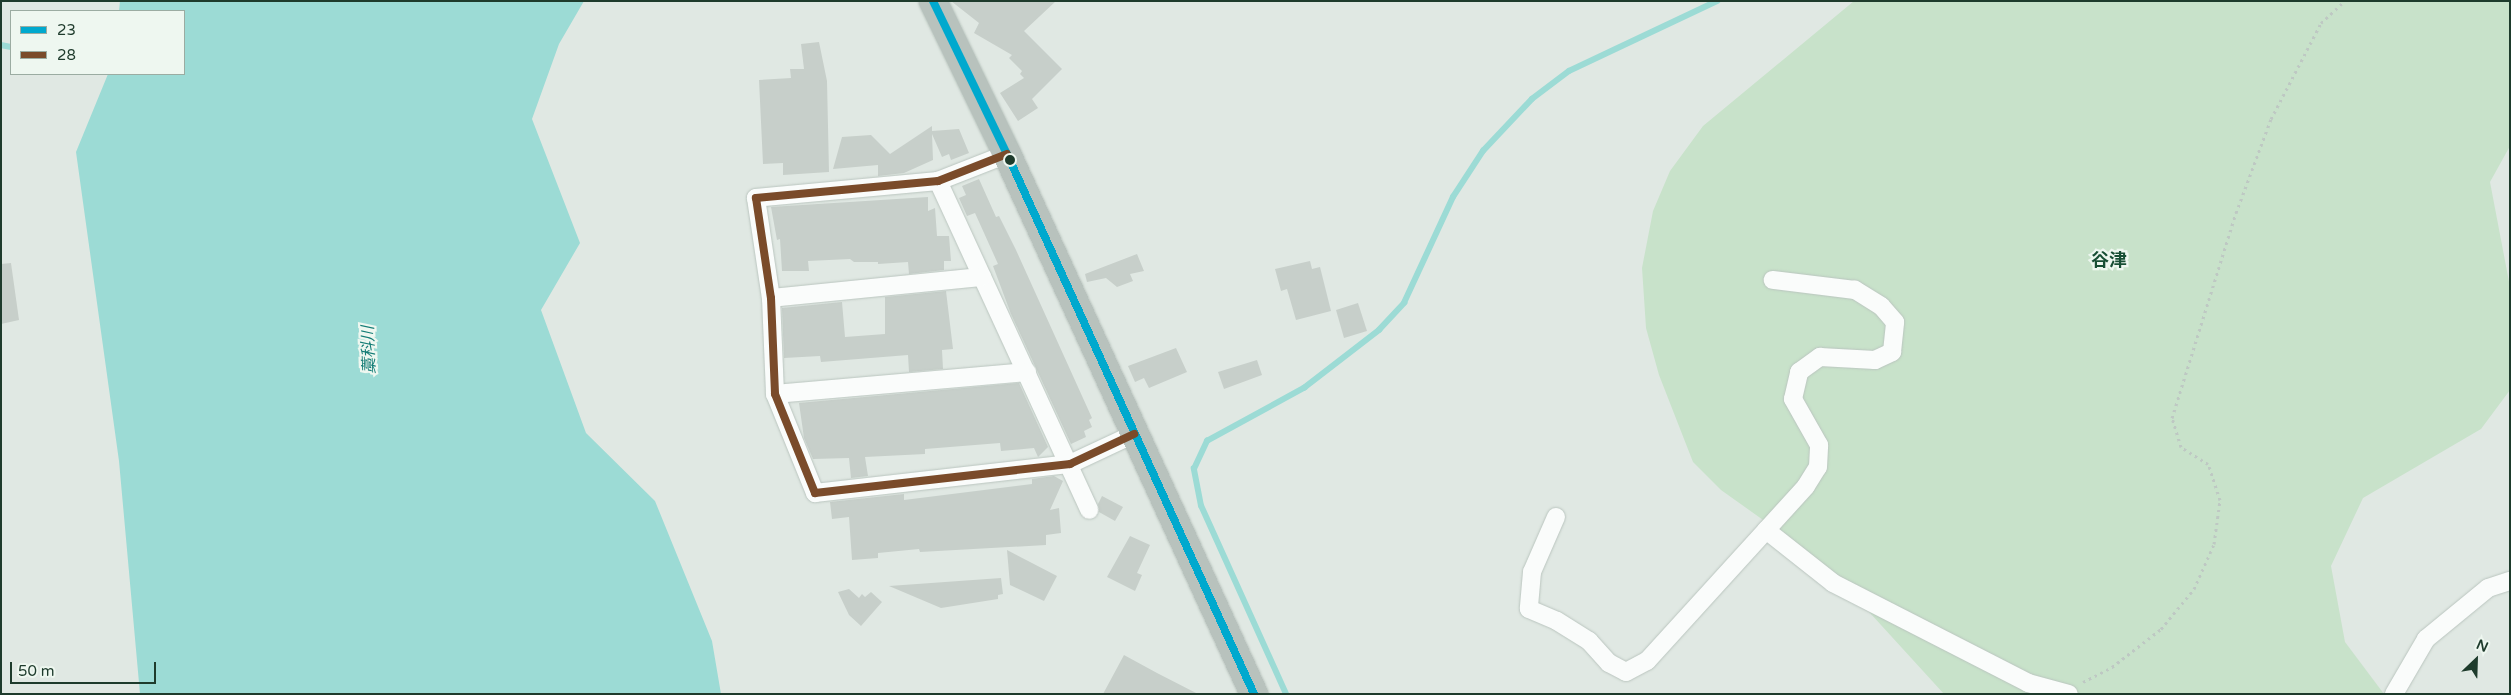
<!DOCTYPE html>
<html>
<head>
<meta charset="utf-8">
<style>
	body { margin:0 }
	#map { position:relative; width:2511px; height:695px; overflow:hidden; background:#e0e8e3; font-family:"Varela Round","Noto Sans JP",sans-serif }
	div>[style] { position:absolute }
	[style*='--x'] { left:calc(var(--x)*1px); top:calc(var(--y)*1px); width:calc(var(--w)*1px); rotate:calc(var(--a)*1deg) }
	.green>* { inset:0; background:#c8e2ca }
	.water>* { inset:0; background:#9cdbd5 }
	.stream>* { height:5.5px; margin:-2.75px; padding:0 2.75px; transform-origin:2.75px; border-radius:2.75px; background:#9cdbd5 }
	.building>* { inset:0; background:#c7cfca }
	.path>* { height:3px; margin-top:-1.5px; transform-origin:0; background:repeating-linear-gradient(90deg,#bec8c3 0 2.5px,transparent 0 6.5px) }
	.roads { filter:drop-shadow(0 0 1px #bac5bf) drop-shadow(0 0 1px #bac5bf) }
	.street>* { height:18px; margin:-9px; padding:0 9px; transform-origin:9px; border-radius:9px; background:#fafcfb }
	.highway>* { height:28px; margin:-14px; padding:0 14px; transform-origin:14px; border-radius:14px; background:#b8c2bd }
	.bus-1>* { height:8px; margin:-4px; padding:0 4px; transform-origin:4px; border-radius:4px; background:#00a9ce }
	.bus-2>* { height:8px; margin:-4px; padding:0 4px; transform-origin:4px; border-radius:4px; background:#7a4b2a }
	.dots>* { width:14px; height:14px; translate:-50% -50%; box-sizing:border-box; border:2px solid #eef7f0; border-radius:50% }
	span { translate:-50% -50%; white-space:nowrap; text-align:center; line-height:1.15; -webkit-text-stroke:4.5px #eef7f0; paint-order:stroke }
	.water-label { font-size:16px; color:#137c75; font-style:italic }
	.quarter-label { font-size:18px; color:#184f35; font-weight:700 }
	.frame { position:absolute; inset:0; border:2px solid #1e3b2c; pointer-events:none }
	.legend { position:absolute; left:10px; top:10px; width:175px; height:65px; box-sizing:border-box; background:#eef7f0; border:1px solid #9baca2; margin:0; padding:6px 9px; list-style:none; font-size:15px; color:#1e3b2c }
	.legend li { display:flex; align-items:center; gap:10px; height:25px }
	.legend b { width:25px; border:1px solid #9baca2 }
	.north { position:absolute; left:2451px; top:635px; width:50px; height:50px; -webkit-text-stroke:4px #eef7f0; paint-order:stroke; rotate:24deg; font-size:14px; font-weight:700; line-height:20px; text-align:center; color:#1e3b2c }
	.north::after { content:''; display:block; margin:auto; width:18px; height:22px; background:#1e3b2c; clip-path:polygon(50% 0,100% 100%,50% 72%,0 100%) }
	.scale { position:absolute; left:10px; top:662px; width:146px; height:22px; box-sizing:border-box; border:2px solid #1e3b2c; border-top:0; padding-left:6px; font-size:15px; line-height:18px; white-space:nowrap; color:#1e3b2c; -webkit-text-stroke:4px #eef7f0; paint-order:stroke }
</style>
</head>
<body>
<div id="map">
	<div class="green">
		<i style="clip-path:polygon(1854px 1px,2510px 1px,2510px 146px,2490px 182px,2510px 287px,2510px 390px,2481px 429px,2363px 498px,2331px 566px,2345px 642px,2384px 694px,1944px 694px,1860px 602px,1780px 532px,1721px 490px,1693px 462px,1659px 375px,1646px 328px,1642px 268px,1653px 211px,1670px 171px,1703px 126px)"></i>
	</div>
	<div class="water">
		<i style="clip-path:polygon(120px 1px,584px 1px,559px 44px,532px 119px,580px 243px,541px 310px,586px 433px,655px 501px,712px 641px,721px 694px,140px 694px,119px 461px,76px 152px,108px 74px,184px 74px,184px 11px,119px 11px)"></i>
	</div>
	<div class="stream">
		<i style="--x:1;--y:45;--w:10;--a:11"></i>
		<i style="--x:1286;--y:694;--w:206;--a:-114.3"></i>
		<i style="--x:1201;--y:506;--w:38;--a:-101"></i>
		<i style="--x:1194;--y:469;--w:31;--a:-65"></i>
		<i style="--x:1207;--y:441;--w:111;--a:-28.7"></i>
		<i style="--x:1304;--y:388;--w:95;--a:-37.7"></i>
		<i style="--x:1379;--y:330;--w:37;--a:-47"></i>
		<i style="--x:1404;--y:303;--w:117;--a:-65.2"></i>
		<i style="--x:1453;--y:197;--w:55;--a:-56.9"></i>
		<i style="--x:1483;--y:151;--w:71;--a:-46.7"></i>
		<i style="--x:1532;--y:99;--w:46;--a:-37.1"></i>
		<i style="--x:1569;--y:71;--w:164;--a:-25.3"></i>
	</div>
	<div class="building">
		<i style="clip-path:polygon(951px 1px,1056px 1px,1024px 31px,1062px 69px,1032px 99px,1038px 108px,1018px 121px,1000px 93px,1024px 78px,1020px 74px,1022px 71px,1009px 58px,1012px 55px,974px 33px,979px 23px)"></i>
		<i style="clip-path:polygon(819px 42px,827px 81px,829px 172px,783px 175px,783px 163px,763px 164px,759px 80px,791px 78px,790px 69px,804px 69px,801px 44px)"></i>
		<i style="clip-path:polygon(932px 126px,932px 131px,959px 129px,969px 153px,951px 160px,949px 154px,942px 157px,932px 134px,933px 160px,904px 173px,878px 176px,878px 165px,833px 169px,842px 137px,871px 135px,890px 154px)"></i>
		<i style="clip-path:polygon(979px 179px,996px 217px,999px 216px,1016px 250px,1092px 418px,1089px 420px,1092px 427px,1084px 431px,1086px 437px,1071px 444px,1011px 314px,993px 266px,998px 264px,975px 213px,967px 216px,959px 198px,966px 195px,962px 186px)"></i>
		<i style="clip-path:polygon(928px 197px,928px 211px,935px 208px,937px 236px,949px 236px,951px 261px,944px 261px,944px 270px,909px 274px,908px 262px,878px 264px,878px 262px,854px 262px,850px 259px,808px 261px,809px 271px,782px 271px,780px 239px,777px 240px,771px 207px)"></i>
		<i style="clip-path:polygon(1137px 254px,1144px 271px,1130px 274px,1133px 281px,1117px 287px,1106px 278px,1087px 282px,1085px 274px)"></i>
		<i style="clip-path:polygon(1310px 261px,1312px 269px,1320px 267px,1331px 311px,1296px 320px,1287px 289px,1281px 291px,1275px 269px)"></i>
		<i style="clip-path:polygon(11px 263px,19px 320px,1px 324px,1px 264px)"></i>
		<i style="clip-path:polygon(946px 291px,953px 349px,942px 350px,943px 369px,909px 372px,908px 355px,821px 362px,820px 356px,784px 358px,782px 308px,842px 302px,845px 337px,885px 334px,885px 297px)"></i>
		<i style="clip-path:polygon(1358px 303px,1367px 331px,1344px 338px,1336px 310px)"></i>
		<i style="clip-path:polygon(1176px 348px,1187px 372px,1149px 388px,1144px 378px,1135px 382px,1128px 366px)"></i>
		<i style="clip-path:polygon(1257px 360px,1262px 375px,1224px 389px,1218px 372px)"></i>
		<i style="clip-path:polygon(1019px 383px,1048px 447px,1038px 457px,1034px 448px,1001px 451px,1000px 443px,925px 449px,925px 454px,865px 457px,868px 476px,851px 478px,849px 458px,813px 459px,804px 438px,799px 403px)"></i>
		<i style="clip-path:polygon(1054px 476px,1063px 481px,1050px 510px,1059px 508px,1061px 533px,1046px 535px,1046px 545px,920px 552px,919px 549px,878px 553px,878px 558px,852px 560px,849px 517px,832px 519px,830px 502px,904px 494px,904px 500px,1032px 484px,1032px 479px)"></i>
		<i style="clip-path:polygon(1102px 496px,1123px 507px,1115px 521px,1099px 512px,1098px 504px)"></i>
		<i style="clip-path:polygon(1130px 536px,1150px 545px,1137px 573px,1142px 575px,1135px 591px,1107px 577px)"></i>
		<i style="clip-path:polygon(1007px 550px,1057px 576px,1044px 601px,1010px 585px)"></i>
		<i style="clip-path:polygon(1001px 578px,1003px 594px,998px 595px,998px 599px,941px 608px,889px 586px)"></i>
		<i style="clip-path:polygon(849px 589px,859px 598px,862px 594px,865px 597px,871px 592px,882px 602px,861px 626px,849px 615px,838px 592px)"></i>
		<i style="clip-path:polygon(1124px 655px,1157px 673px,1198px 694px,1103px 694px)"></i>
	</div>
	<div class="path">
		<i style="--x:2083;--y:682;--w:33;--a:-27"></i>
		<i style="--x:2112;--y:667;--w:62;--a:-37.8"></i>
		<i style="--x:2161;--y:629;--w:52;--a:-50.5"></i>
		<i style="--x:2194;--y:589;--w:49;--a:-66"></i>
		<i style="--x:2214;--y:544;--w:44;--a:-82.2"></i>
		<i style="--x:2220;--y:500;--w:38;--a:-108"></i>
		<i style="--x:2208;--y:464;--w:32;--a:-148"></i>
		<i style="--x:2181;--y:447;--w:30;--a:-107"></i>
		<i style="--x:2172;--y:418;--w:215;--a:-72.7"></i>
		<i style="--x:2236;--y:213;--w:100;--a:-69.6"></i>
		<i style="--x:2271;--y:119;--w:108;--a:-62.5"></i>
		<i style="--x:2321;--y:23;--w:33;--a:-43"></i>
	</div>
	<div class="roads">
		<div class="street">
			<i style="--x:1007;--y:154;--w:74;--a:158.6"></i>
			<i style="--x:938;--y:181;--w:183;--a:174.7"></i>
			<i style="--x:756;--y:198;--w:101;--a:81.5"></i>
			<i style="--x:771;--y:298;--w:96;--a:87.6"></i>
			<i style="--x:775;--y:394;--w:107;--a:68"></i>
			<i style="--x:815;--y:493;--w:257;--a:-6.5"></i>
			<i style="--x:1070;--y:464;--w:71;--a:-25.1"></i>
			<i style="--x:938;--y:181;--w:362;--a:65.3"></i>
			<i style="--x:771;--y:298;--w:212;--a:-5.7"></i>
			<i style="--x:775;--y:394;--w:253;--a:-5"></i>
			<i style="--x:1556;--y:517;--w:60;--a:113.6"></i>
			<i style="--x:1532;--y:572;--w:37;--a:95"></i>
			<i style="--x:1529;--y:609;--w:30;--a:23"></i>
			<i style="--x:1557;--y:621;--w:38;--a:32"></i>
			<i style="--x:1589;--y:641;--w:30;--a:48"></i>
			<i style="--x:1609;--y:663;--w:19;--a:28"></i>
			<i style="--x:1626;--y:672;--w:24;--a:-28"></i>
			<i style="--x:1647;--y:661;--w:236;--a:-47.7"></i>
			<i style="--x:1806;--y:486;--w:22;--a:-58"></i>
			<i style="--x:1818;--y:467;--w:22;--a:-87"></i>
			<i style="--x:1819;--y:445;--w:53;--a:-119.5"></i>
			<i style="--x:1793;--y:399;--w:28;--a:-77"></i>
			<i style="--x:1799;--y:372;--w:26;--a:-36"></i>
			<i style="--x:1820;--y:357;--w:55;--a:3.1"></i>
			<i style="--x:1875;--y:360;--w:19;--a:-25"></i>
			<i style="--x:1892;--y:352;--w:30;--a:-84"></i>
			<i style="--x:1895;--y:322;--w:21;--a:-131"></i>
			<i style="--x:1881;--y:306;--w:31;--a:-148"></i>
			<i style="--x:1855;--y:290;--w:83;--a:-173"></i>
			<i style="--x:1766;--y:530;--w:85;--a:38.3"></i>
			<i style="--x:1833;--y:583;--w:219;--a:27.1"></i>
			<i style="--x:2028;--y:683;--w:42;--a:15"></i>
			<i style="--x:2394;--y:694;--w:64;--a:-59.8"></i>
			<i style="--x:2426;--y:639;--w:80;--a:-39.4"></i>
			<i style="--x:2488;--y:588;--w:23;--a:-18"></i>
		</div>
		<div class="highway">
			<i style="--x:933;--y:1;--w:170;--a:64.2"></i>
			<i style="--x:1007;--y:154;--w:594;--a:65.42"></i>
		</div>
	</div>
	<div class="bus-1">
		<i style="--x:933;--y:1;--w:170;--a:64.2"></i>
		<i style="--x:1007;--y:154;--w:594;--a:65.42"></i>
	</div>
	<div class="bus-2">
		<i style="--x:1007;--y:154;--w:74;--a:158.6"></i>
		<i style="--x:938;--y:181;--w:183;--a:174.7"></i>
		<i style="--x:756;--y:198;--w:101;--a:81.5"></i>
		<i style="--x:771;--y:298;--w:96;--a:87.6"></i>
		<i style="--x:775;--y:394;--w:107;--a:68"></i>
		<i style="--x:815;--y:493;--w:257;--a:-6.5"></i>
		<i style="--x:1070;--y:464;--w:71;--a:-25.1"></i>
	</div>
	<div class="dots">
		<i style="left:1010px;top:160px;background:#1e3b2c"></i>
	</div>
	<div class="water-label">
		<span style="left:369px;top:350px;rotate:-92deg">藁科川</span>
	</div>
	<div class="quarter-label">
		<span style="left:2109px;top:260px">谷津</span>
	</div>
	<div class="frame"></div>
	<ul class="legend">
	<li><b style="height:6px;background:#00a9ce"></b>23</li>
	<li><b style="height:6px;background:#7a4b2a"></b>28</li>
	</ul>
	<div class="north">N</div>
	<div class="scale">50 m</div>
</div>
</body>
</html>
